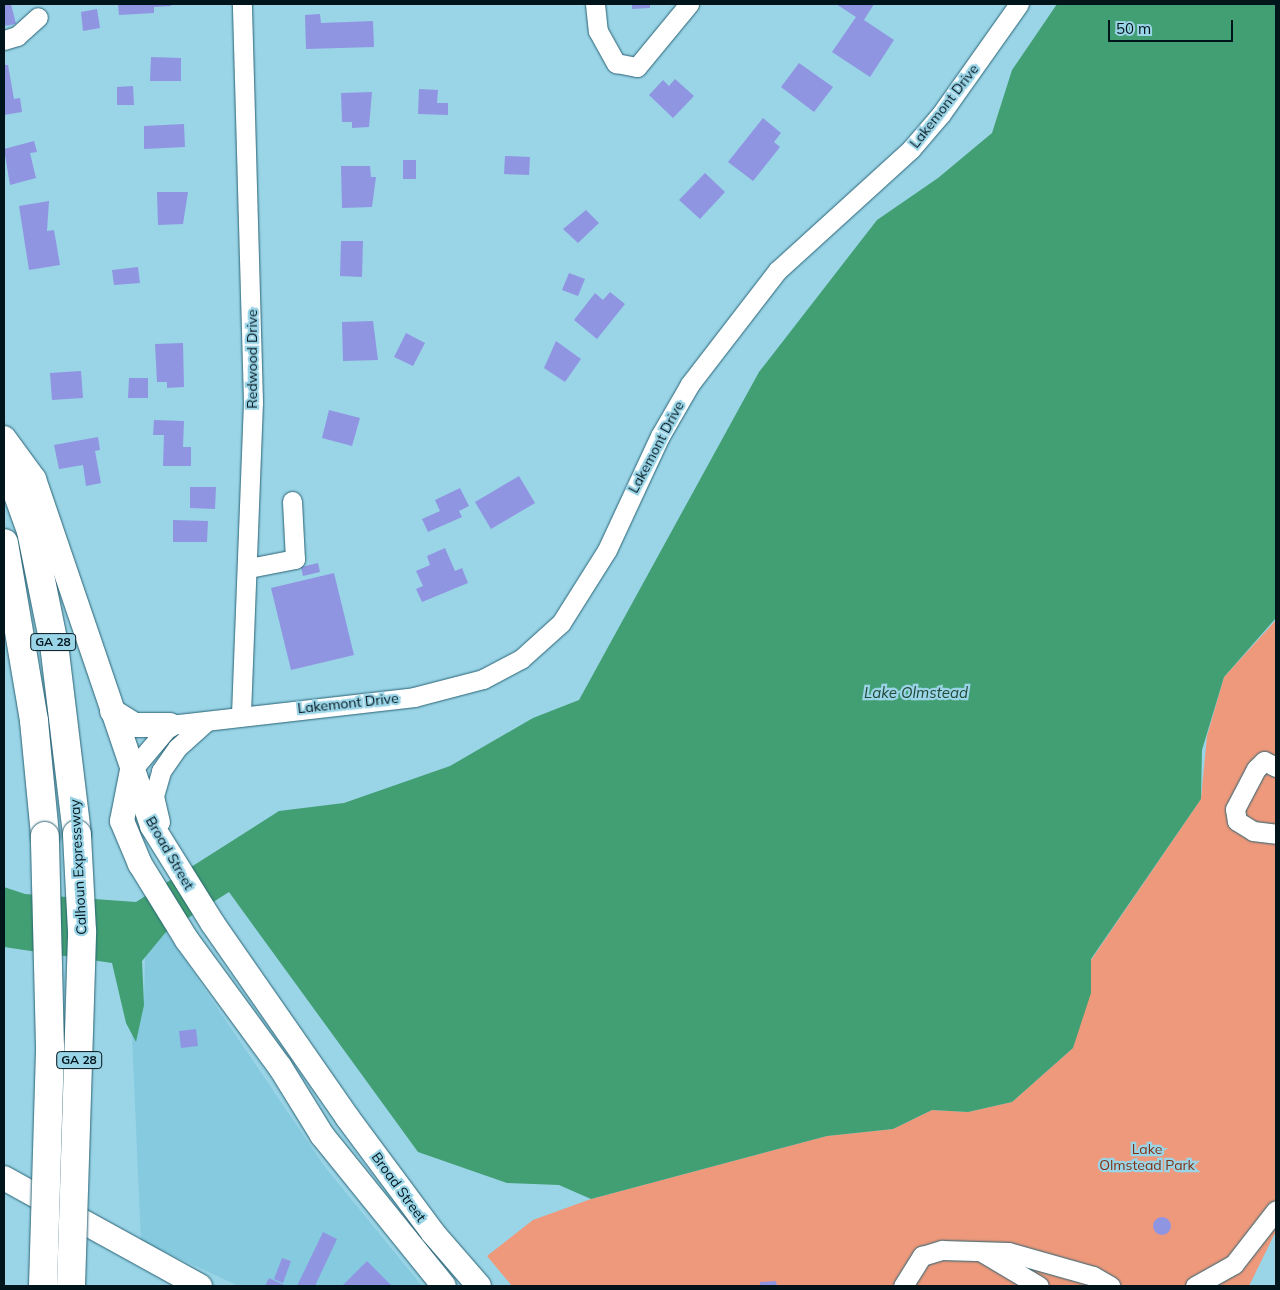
<!DOCTYPE html>
<html>
<head>
<meta charset="utf-8">
<style>
	body { margin:0 }
	#map { position:relative; width:1280px; height:1290px; overflow:hidden; background:#9ad4e7; font-family:Mulish,sans-serif }
	div>[style] { position:absolute }
	[style*='--x'] { left:calc(var(--x)*1px); top:calc(var(--y)*1px); width:calc(var(--w)*1px); rotate:calc(var(--a)*1deg) }
	.built>* { inset:0; background:#86cae0 }
	.green>* { inset:0; background:#ee997b }
	.water>* { inset:0; background:#429f73 }
	.building>* { inset:0; background:#9095e2 }
	.round { border-radius:50% }
	.roads { filter:drop-shadow(0 0 1px #296374) drop-shadow(0 0 1px #296374) }
	.minor>* { height:19px; margin:-9.5px; padding:0 9.5px; transform-origin:9.5px; border-radius:9.5px; background:#fff }
	.major>* { height:24px; margin:-12px; padding:0 12px; transform-origin:12px; border-radius:12px; background:#fff }
	.highway>* { height:28px; margin:-14px; padding:0 14px; transform-origin:14px; border-radius:14px; background:#fff }
	.bridges { filter:drop-shadow(0 0 1px #296374) drop-shadow(0 0 1px #296374) }
	.highway-bridge>* { height:28px; margin:-14px; padding:0 14px; transform-origin:14px; border-radius:14px; background:#fff }
	span { translate:-50% -50%; white-space:nowrap; text-align:center; line-height:1.15; -webkit-text-stroke:4.5px #9ad4e7; paint-order:stroke }
	.shield-label span { padding:1px 4px; background:#9ad4e7; border:1px solid; border-radius:4px; -webkit-text-stroke-width:0 }
	.shield-label { font-size:12px; color:#00141b; font-weight:700 }
	.street-label { font-size:14px; color:#00141b }
	.park-label { font-size:14px; color:#803416 }
	.water-label { font-size:15px; color:#214935; font-style:italic }
	.frame { position:absolute; inset:0; border:5px solid #00141b; pointer-events:none }
	.scale { position:absolute; left:1108px; top:20px; width:125px; height:22px; box-sizing:border-box; border:2px solid #00141b; border-top:0; padding-left:6px; font-size:15px; line-height:18px; white-space:nowrap; color:#00141b; -webkit-text-stroke:4px #9ad4e7; paint-order:stroke }
</style>
</head>
<body>
<div id="map">
	<div class="built">
		<i style="clip-path:polygon(166px 932px,325px 1167px,422px 1286px,239px 1286px,141px 1241px,132px 1036px,144px 1005px,145px 957px)"></i>
	</div>
	<div class="green">
		<i style="clip-path:polygon(1276px 620px,1276px 1231px,1249px 1286px,512px 1286px,487px 1256px,533px 1220px,591px 1199px,827px 1136px,893px 1129px,932px 1110px,968px 1112px,1012px 1102px,1073px 1048px,1091px 960px,1201px 799px,1207px 736px,1224px 677px)"></i>
	</div>
	<div class="water">
		<i style="clip-path:polygon(1057px 4px,1276px 4px,1276px 618px,1224px 677px,1202px 750px,1201px 799px,1091px 959px,1091px 993px,1073px 1048px,1012px 1102px,968px 1112px,932px 1110px,893px 1129px,827px 1136px,591px 1199px,559px 1185px,507px 1183px,418px 1152px,229px 892px,166px 932px,142px 961px,144px 1005px,136px 1042px,126px 1023px,112px 963px,4px 947px,4px 887px,25px 894px,136px 902px,279px 811px,344px 803px,450px 766px,533px 718px,579px 700px,759px 372px,877px 220px,938px 178px,992px 133px,1012px 70px)"></i>
	</div>
	<div class="building">
		<i style="clip-path:polygon(4px 4px,11px 4px,16px 24px,4px 26px)"></i>
		<i style="clip-path:polygon(118px 4px,171px 4px,171px 6px,154px 7px,154px 13px,119px 15px)"></i>
		<i style="clip-path:polygon(632px 4px,650px 4px,650px 8px,632px 9px)"></i>
		<i style="clip-path:polygon(836px 4px,874px 4px,864px 20px,894px 40px,870px 77px,832px 52px,856px 17px)"></i>
		<i style="clip-path:polygon(97px 9px,100px 28px,83px 31px,81px 12px)"></i>
		<i style="clip-path:polygon(320px 14px,321px 23px,373px 21px,374px 47px,306px 49px,305px 15px)"></i>
		<i style="clip-path:polygon(151px 57px,181px 58px,181px 81px,150px 81px)"></i>
		<i style="clip-path:polygon(799px 63px,833px 87px,814px 112px,781px 87px)"></i>
		<i style="clip-path:polygon(4px 65px,8px 65px,14px 99px,20px 98px,22px 112px,4px 115px)"></i>
		<i style="clip-path:polygon(675px 79px,694px 96px,673px 118px,649px 95px,663px 80px,669px 86px)"></i>
		<i style="clip-path:polygon(133px 86px,134px 105px,117px 105px,117px 87px)"></i>
		<i style="clip-path:polygon(419px 89px,438px 90px,437px 103px,448px 103px,448px 115px,418px 114px)"></i>
		<i style="clip-path:polygon(372px 92px,369px 127px,352px 128px,352px 122px,342px 122px,341px 93px)"></i>
		<i style="clip-path:polygon(763px 118px,781px 133px,774px 142px,780px 147px,753px 181px,728px 162px)"></i>
		<i style="clip-path:polygon(184px 124px,185px 147px,144px 149px,144px 126px)"></i>
		<i style="clip-path:polygon(34px 141px,37px 152px,30px 153px,36px 178px,10px 185px,4px 149px)"></i>
		<i style="clip-path:polygon(505px 156px,530px 157px,529px 175px,504px 174px)"></i>
		<i style="clip-path:polygon(403px 160px,416px 160px,416px 179px,403px 179px)"></i>
		<i style="clip-path:polygon(341px 166px,370px 166px,371px 177px,376px 177px,372px 207px,342px 208px)"></i>
		<i style="clip-path:polygon(705px 173px,725px 192px,700px 219px,679px 200px)"></i>
		<i style="clip-path:polygon(157px 192px,188px 192px,183px 224px,158px 225px)"></i>
		<i style="clip-path:polygon(49px 201px,47px 231px,54px 230px,60px 265px,29px 270px,19px 206px)"></i>
		<i style="clip-path:polygon(586px 210px,599px 223px,578px 243px,563px 229px)"></i>
		<i style="clip-path:polygon(341px 241px,363px 241px,362px 277px,340px 276px)"></i>
		<i style="clip-path:polygon(138px 267px,140px 283px,114px 285px,112px 270px)"></i>
		<i style="clip-path:polygon(569px 273px,585px 279px,578px 296px,562px 290px)"></i>
		<i style="clip-path:polygon(610px 292px,625px 304px,597px 339px,574px 320px,595px 293px,603px 300px)"></i>
		<i style="clip-path:polygon(373px 321px,378px 360px,343px 361px,342px 322px)"></i>
		<i style="clip-path:polygon(406px 333px,425px 343px,413px 366px,394px 357px)"></i>
		<i style="clip-path:polygon(556px 341px,581px 359px,565px 382px,544px 368px)"></i>
		<i style="clip-path:polygon(183px 343px,184px 387px,167px 388px,167px 382px,157px 382px,155px 344px)"></i>
		<i style="clip-path:polygon(81px 371px,83px 398px,52px 400px,50px 373px)"></i>
		<i style="clip-path:polygon(129px 378px,148px 378px,148px 398px,128px 398px)"></i>
		<i style="clip-path:polygon(329px 410px,360px 418px,352px 446px,322px 438px)"></i>
		<i style="clip-path:polygon(154px 420px,184px 421px,183px 447px,191px 447px,191px 466px,163px 466px,164px 435px,153px 435px)"></i>
		<i style="clip-path:polygon(98px 437px,100px 450px,95px 451px,101px 483px,86px 486px,83px 465px,59px 469px,54px 445px)"></i>
		<i style="clip-path:polygon(519px 476px,535px 503px,491px 529px,475px 502px)"></i>
		<i style="clip-path:polygon(190px 487px,216px 487px,215px 509px,190px 508px)"></i>
		<i style="clip-path:polygon(460px 488px,469px 506px,459px 511px,462px 517px,428px 532px,422px 519px,440px 511px,435px 500px)"></i>
		<i style="clip-path:polygon(173px 520px,208px 521px,207px 542px,173px 542px)"></i>
		<i style="clip-path:polygon(445px 548px,455px 571px,462px 568px,468px 583px,422px 602px,416px 589px,423px 586px,416px 571px,430px 565px,427px 556px)"></i>
		<i style="clip-path:polygon(318px 563px,320px 572px,303px 576px,301px 567px)"></i>
		<i style="clip-path:polygon(334px 573px,354px 655px,291px 670px,271px 588px)"></i>
		<i style="clip-path:polygon(196px 1029px,198px 1046px,181px 1048px,179px 1031px)"></i>
		<i class="round" style="left:1153px;top:1217px;width:18px;height:18px"></i>
		<i style="clip-path:polygon(323px 1232px,337px 1239px,315px 1286px,297px 1286px)"></i>
		<i style="clip-path:polygon(282px 1258px,291px 1261px,283px 1283px,274px 1279px)"></i>
		<i style="clip-path:polygon(367px 1261px,392px 1286px,342px 1286px)"></i>
		<i style="clip-path:polygon(269px 1278px,284px 1285px,283px 1286px,265px 1286px)"></i>
		<i style="clip-path:polygon(776px 1281px,777px 1286px,760px 1286px,760px 1282px)"></i>
	</div>
	<div class="roads">
		<div class="minor">
			<i style="--x:595;--y:4;--w:27;--a:84"></i>
			<i style="--x:598;--y:31;--w:37;--a:61"></i>
			<i style="--x:616;--y:63;--w:21;--a:11"></i>
			<i style="--x:637;--y:67;--w:82;--a:-50.5"></i>
			<i style="--x:4;--y:40;--w:14;--a:-17"></i>
			<i style="--x:17;--y:36;--w:28;--a:-42"></i>
			<i style="--x:249;--y:568;--w:47;--a:-11.1"></i>
			<i style="--x:295;--y:559;--w:58;--a:-93"></i>
			<i style="--x:241;--y:714;--w:312;--a:-87.8"></i>
			<i style="--x:253;--y:402;--w:398;--a:-91.6"></i>
			<i style="--x:1276;--y:767;--w:13;--a:-153"></i>
			<i style="--x:1264;--y:761;--w:11;--a:135"></i>
			<i style="--x:1256;--y:769;--w:45;--a:117.7"></i>
			<i style="--x:1235;--y:809;--w:12;--a:81"></i>
			<i style="--x:1237;--y:821;--w:19;--a:32"></i>
			<i style="--x:1253;--y:831;--w:23;--a:7"></i>
			<i style="--x:132;--y:770;--w:59;--a:-49.8"></i>
			<i style="--x:170;--y:725;--w:246;--a:-6.5"></i>
			<i style="--x:414;--y:697;--w:71;--a:-14.6"></i>
			<i style="--x:483;--y:679;--w:43;--a:-27.8"></i>
			<i style="--x:521;--y:659;--w:54;--a:-42"></i>
			<i style="--x:561;--y:623;--w:86;--a:-57.8"></i>
			<i style="--x:607;--y:550;--w:126;--a:-65.1"></i>
			<i style="--x:660;--y:436;--w:60;--a:-60"></i>
			<i style="--x:690;--y:384;--w:143;--a:-52.4"></i>
			<i style="--x:777;--y:271;--w:181;--a:-42.3"></i>
			<i style="--x:911;--y:149;--w:46;--a:-49.4"></i>
			<i style="--x:941;--y:114;--w:135;--a:-54.7"></i>
			<i style="--x:160;--y:822;--w:27;--a:-103"></i>
			<i style="--x:154;--y:796;--w:26;--a:-74"></i>
			<i style="--x:161;--y:771;--w:28;--a:-55"></i>
			<i style="--x:177;--y:748;--w:40;--a:-42"></i>
			<i style="--x:982;--y:1252;--w:66;--a:30.8"></i>
			<i style="--x:903;--y:1286;--w:36;--a:-58"></i>
			<i style="--x:922;--y:1256;--w:21;--a:-17"></i>
			<i style="--x:942;--y:1250;--w:66;--a:1.7"></i>
			<i style="--x:1008;--y:1252;--w:88;--a:15.8"></i>
			<i style="--x:1093;--y:1276;--w:20;--a:30"></i>
			<i style="--x:1195;--y:1286;--w:45;--a:-29.4"></i>
			<i style="--x:1234;--y:1264;--w:68;--a:-52.1"></i>
		</div>
		<div class="major">
			<i style="--x:4;--y:438;--w:51;--a:53.8"></i>
			<i style="--x:34;--y:479;--w:367;--a:71.2"></i>
			<i style="--x:152;--y:826;--w:115;--a:58.1"></i>
			<i style="--x:213;--y:924;--w:235;--a:55.2"></i>
			<i style="--x:347;--y:1117;--w:144;--a:53.4"></i>
			<i style="--x:433;--y:1233;--w:70;--a:49"></i>
			<i style="--x:112;--y:711;--w:26;--a:32"></i>
			<i style="--x:134;--y:725;--w:36;--a:0"></i>
			<i style="--x:132;--y:770;--w:52;--a:101.1"></i>
			<i style="--x:122;--y:821;--w:47;--a:67.3"></i>
			<i style="--x:140;--y:864;--w:89;--a:58.3"></i>
			<i style="--x:187;--y:940;--w:157;--a:53.8"></i>
			<i style="--x:280;--y:1067;--w:80;--a:58.3"></i>
			<i style="--x:322;--y:1135;--w:194;--a:51.1"></i>
			<i style="--x:4;--y:1178;--w:224;--a:28.9"></i>
		</div>
		<div class="highway">
			<i style="--x:4;--y:456;--w:80;--a:70.2"></i>
			<i style="--x:31;--y:531;--w:115;--a:78.5"></i>
			<i style="--x:54;--y:644;--w:191;--a:83.1"></i>
			<i style="--x:4;--y:543;--w:181;--a:80.4"></i>
			<i style="--x:34;--y:721;--w:116;--a:84.5"></i>
		</div>
	</div>
	<div class="bridges">
		<div class="highway-bridge">
			<i style="--x:43;--y:1286;--w:239;--a:-88.3"></i>
			<i style="--x:50;--y:1047;--w:211;--a:-91.4"></i>
			<i style="--x:71;--y:1286;--w:355;--a:-88.2"></i>
			<i style="--x:82;--y:931;--w:97;--a:-93"></i>
		</div>
	</div>
	<div class="shield-label">
		<span style="left:53px;top:642px">GA 28</span>
		<span style="left:79px;top:1060px">GA 28</span>
	</div>
	<div class="street-label">
		<span style="left:944px;top:106px;rotate:-52deg">Lakemont Drive</span>
		<span style="left:252px;top:359px;rotate:-90deg">Redwood Drive</span>
		<span style="left:656px;top:447px;rotate:-62deg">Lakemont Drive</span>
		<span style="left:348px;top:703px;rotate:-6deg">Lakemont Drive</span>
		<span style="left:170px;top:853px;rotate:60deg">Broad Street</span>
		<span style="left:78px;top:867px;rotate:-93deg">Calhoun Expressway</span>
		<span style="left:399px;top:1187px;rotate:54deg">Broad Street</span>
	</div>
	<div class="park-label">
		<span style="left:1147px;top:1157px">Lake<br>Olmstead Park</span>
	</div>
	<div class="water-label">
		<span style="left:916px;top:693px">Lake Olmstead</span>
	</div>
	<div class="frame"></div>
	<div class="scale">50 m</div>
</div>
</body>
</html>
